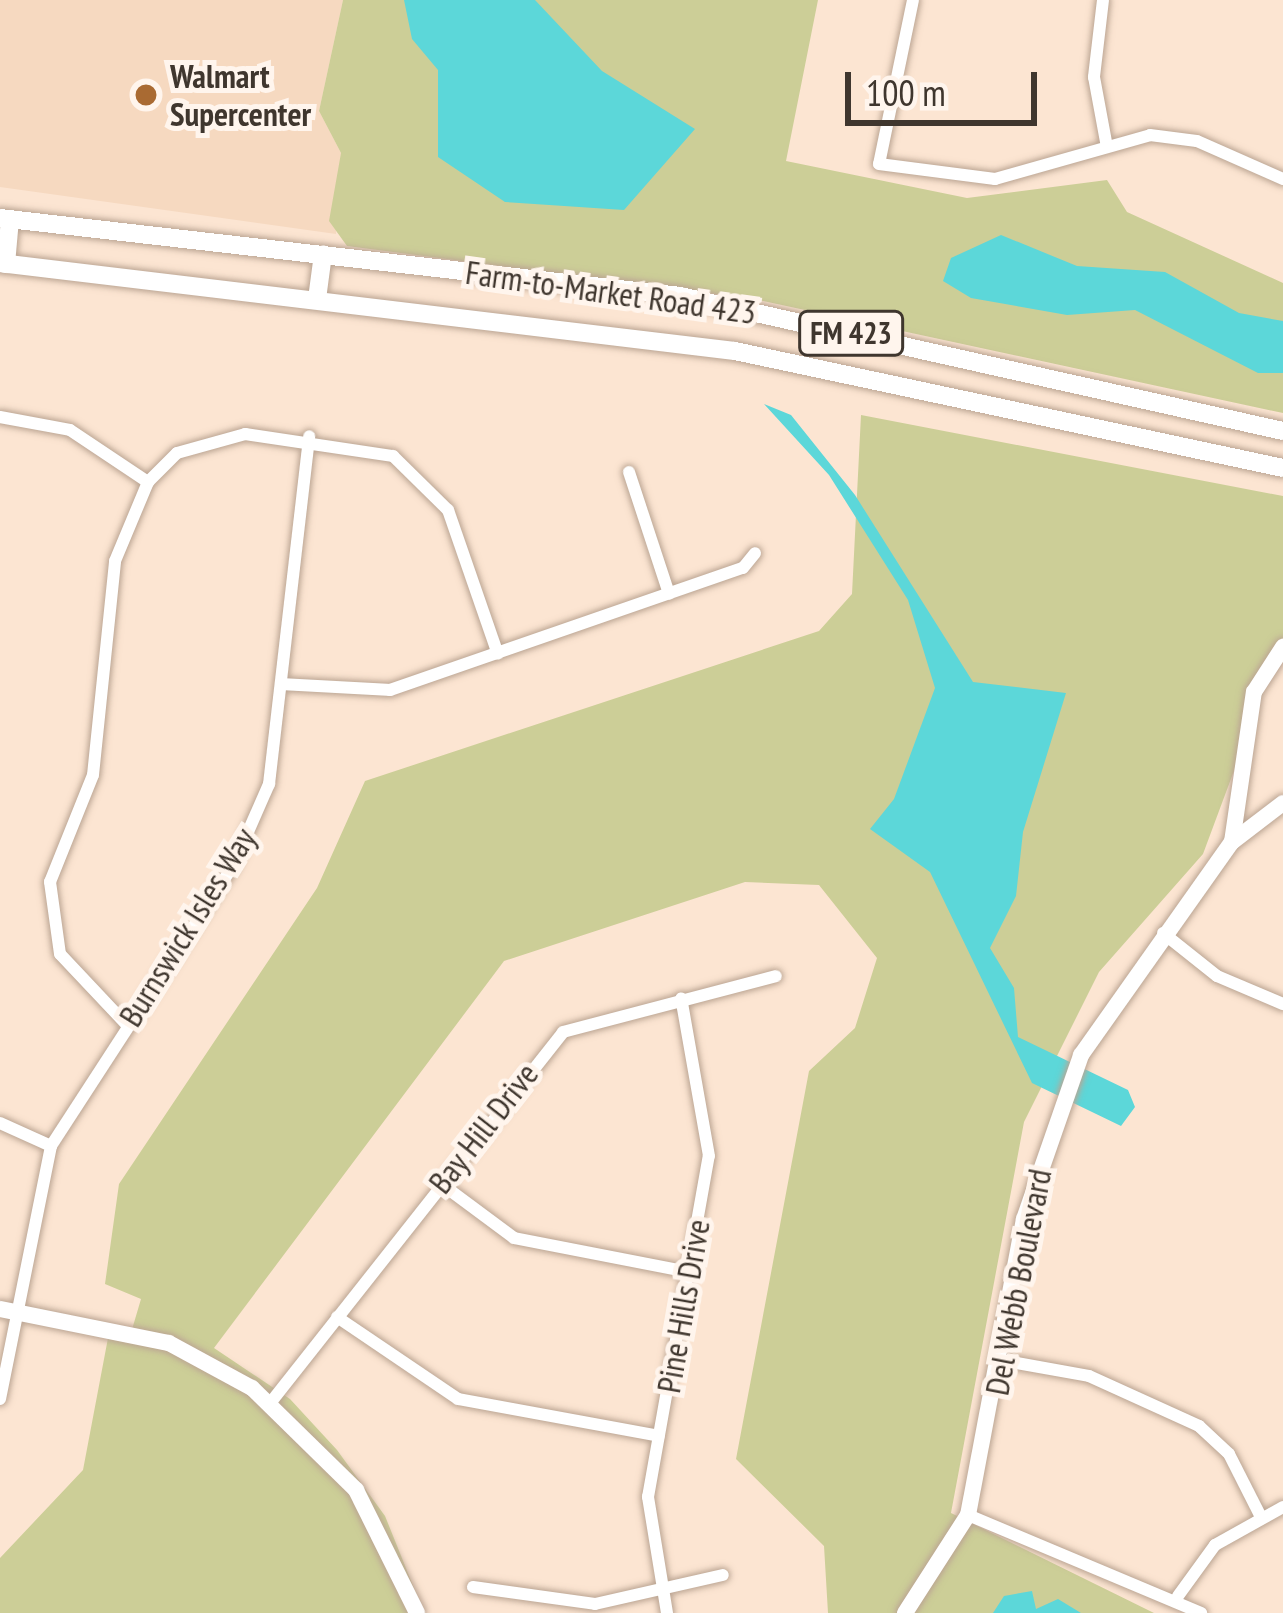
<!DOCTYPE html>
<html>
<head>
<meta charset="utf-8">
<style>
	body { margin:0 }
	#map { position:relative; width:1283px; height:1613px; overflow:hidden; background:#fce5d2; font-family:"PT Sans Narrow",sans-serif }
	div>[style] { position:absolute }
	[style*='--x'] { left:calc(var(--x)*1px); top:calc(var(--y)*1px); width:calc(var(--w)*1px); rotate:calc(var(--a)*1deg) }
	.built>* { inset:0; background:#f6d9c0 }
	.green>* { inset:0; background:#ccce97 }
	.water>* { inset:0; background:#5cd7d9 }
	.roads { filter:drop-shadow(0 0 3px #bba593) drop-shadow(0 0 3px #bba593) }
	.street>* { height:12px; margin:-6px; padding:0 6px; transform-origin:6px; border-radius:6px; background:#fff }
	.secondary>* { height:16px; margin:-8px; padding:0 8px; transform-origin:8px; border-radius:8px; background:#fff }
	.primary>* { height:18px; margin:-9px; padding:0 9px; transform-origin:9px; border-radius:9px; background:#fff }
	.dots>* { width:33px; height:33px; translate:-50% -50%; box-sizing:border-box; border:6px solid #fff5ed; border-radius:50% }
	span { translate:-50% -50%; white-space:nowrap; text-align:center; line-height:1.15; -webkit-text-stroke:10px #fff5ed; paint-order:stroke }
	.shield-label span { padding:3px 9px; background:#fff5ed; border:3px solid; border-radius:9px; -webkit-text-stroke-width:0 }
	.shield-label { font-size:30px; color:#3f362e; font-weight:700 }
	.poi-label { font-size:33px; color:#3f362e; font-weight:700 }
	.left { translate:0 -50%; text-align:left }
	.street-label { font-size:33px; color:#3f362e }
	.scale { position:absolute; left:845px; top:72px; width:192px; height:54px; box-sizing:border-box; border:6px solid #3f362e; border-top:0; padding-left:15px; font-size:36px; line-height:42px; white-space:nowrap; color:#3f362e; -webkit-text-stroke:9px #fff5ed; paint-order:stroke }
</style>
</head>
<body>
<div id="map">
	<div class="built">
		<i style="clip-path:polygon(0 0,343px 0,319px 111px,341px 153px,336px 234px,0 187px)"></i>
	</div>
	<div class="green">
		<i style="clip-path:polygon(343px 0,818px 0,786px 161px,967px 198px,1107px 180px,1127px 212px,1283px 283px,1283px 413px,754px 299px,347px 246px,329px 221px,341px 153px,319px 111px)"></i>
		<i style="clip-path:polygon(861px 415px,1283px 496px,1283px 639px,1203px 854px,1099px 972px,1024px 1122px,951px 1513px,1154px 1613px,828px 1613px,824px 1546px,736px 1459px,809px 1071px,855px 1028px,877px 958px,819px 885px,745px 882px,504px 961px,214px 1348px,290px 1399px,337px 1450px,385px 1516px,424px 1613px,0 1613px,0 1558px,83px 1470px,108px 1338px,128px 1343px,141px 1299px,105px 1284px,119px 1184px,317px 888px,365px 781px,819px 631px,852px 594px)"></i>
	</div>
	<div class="water">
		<i style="clip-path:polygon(404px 0,535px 0,602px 71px,695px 129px,624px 210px,505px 202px,438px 157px,438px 70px,412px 39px)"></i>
		<i style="clip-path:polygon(1001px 235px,1077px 266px,1165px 272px,1239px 313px,1283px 321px,1283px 373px,1258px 373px,1135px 310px,1067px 315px,971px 298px,943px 281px,951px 258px)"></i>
		<i style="clip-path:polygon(764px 404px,791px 415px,855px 495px,973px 682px,1066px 693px,1023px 832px,1016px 896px,990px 948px,1014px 988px,1018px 1037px,1128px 1090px,1135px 1107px,1121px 1126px,1032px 1083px,930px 872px,870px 829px,894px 799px,935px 688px,908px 600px,829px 475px)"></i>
		<i style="clip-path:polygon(1032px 1591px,1036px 1609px,1058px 1599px,1081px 1613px,993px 1613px,1004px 1596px)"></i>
	</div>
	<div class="roads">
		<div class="street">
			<i style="--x:913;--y:0;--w:167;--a:101.7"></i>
			<i style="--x:879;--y:164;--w:117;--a:7.4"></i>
			<i style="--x:995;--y:179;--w:161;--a:-15.8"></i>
			<i style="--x:1150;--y:135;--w:47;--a:7.3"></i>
			<i style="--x:1197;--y:141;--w:94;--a:23.8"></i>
			<i style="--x:1103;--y:0;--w:78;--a:96.7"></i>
			<i style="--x:1094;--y:77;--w:66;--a:79.5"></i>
			<i style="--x:0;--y:417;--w:71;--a:10.5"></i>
			<i style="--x:70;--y:430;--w:94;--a:33.7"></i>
			<i style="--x:629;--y:472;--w:128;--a:71.8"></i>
			<i style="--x:282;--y:684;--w:108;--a:3.2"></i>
			<i style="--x:390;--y:690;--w:373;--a:-19.1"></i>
			<i style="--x:743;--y:568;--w:19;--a:-51"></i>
			<i style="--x:1163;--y:933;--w:69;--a:38.5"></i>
			<i style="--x:1217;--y:976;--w:72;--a:23"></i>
			<i style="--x:126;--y:1024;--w:96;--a:-133.3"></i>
			<i style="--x:60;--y:954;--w:73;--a:-97.9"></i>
			<i style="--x:50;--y:882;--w:115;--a:-68.1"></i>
			<i style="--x:93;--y:775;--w:215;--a:-84.1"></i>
			<i style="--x:115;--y:561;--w:86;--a:-67.3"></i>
			<i style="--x:148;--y:482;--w:41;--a:-45"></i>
			<i style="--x:177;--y:453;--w:71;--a:-15.6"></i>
			<i style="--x:245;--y:434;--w:150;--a:8.5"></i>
			<i style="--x:393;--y:456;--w:77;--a:44.5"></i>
			<i style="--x:448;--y:510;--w:152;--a:70.9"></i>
			<i style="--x:0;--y:1123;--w:56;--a:24.3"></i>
			<i style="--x:440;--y:1183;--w:92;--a:36.6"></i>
			<i style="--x:514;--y:1238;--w:178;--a:11"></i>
			<i style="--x:337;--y:1317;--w:146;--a:34.1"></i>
			<i style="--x:458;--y:1399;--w:204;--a:10.4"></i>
			<i style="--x:1000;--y:1360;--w:90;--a:10.2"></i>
			<i style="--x:1089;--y:1376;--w:121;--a:24.4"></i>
			<i style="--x:1199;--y:1426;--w:41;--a:43"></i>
			<i style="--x:1229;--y:1454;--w:68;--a:63.1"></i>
			<i style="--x:0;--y:1399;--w:258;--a:-78.6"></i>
			<i style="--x:51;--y:1146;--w:334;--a:-57"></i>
			<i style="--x:233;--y:866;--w:90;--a:-66.3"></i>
			<i style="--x:269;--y:784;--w:350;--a:-83.4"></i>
			<i style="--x:271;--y:1402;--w:471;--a:-51.7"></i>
			<i style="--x:563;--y:1032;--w:220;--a:-14.7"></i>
			<i style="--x:968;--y:1515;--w:253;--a:22.8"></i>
			<i style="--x:473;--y:1587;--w:123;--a:7.9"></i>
			<i style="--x:595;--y:1604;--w:131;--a:-12.8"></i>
			<i style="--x:1178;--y:1596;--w:63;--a:-54"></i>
			<i style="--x:1215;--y:1545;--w:78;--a:-29.2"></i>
			<i style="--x:667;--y:1613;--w:118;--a:-99.3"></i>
			<i style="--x:648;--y:1497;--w:346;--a:-79.9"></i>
			<i style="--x:709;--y:1156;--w:160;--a:-100"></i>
		</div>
		<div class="secondary">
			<i style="--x:1232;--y:842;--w:152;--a:-81.7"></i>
			<i style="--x:1254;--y:692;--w:54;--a:-57.2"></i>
			<i style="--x:0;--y:1309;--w:172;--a:11.4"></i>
			<i style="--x:169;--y:1343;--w:94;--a:28.5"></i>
			<i style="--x:252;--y:1388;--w:146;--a:44.4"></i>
			<i style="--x:356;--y:1490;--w:137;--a:63.6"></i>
			<i style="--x:905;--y:1613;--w:117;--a:-57.3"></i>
			<i style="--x:968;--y:1515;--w:301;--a:-79.3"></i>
			<i style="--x:1024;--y:1219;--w:174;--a:-70.8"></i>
			<i style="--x:1081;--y:1055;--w:261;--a:-54.7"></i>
			<i style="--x:1232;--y:842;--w:64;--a:-37.4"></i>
		</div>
		<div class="primary">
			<i style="--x:0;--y:218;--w:684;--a:6.54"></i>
			<i style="--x:680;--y:296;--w:618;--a:12.62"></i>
			<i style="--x:0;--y:263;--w:740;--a:6.83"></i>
			<i style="--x:735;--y:351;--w:560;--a:12.05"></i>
			<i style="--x:6;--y:264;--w:45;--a:-84.9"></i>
			<i style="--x:317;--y:299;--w:45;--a:-82.4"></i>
		</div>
	</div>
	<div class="dots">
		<i style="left:146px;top:95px;background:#a96a32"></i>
	</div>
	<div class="shield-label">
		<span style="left:851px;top:333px">FM 423</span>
	</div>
	<div class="poi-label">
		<span class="left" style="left:170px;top:95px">Walmart<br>Supercenter</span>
	</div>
	<div class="street-label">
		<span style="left:611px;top:292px;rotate:8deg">Farm-to-Market Road 423</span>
		<span style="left:187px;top:927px;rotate:-58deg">Burnswick Isles Way</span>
		<span style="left:483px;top:1128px;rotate:-52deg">Bay Hill Drive</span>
		<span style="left:1018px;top:1282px;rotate:-79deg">Del Webb Boulevard</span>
		<span style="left:683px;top:1306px;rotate:-80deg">Pine Hills Drive</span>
	</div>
	<div class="scale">100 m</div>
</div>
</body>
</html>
